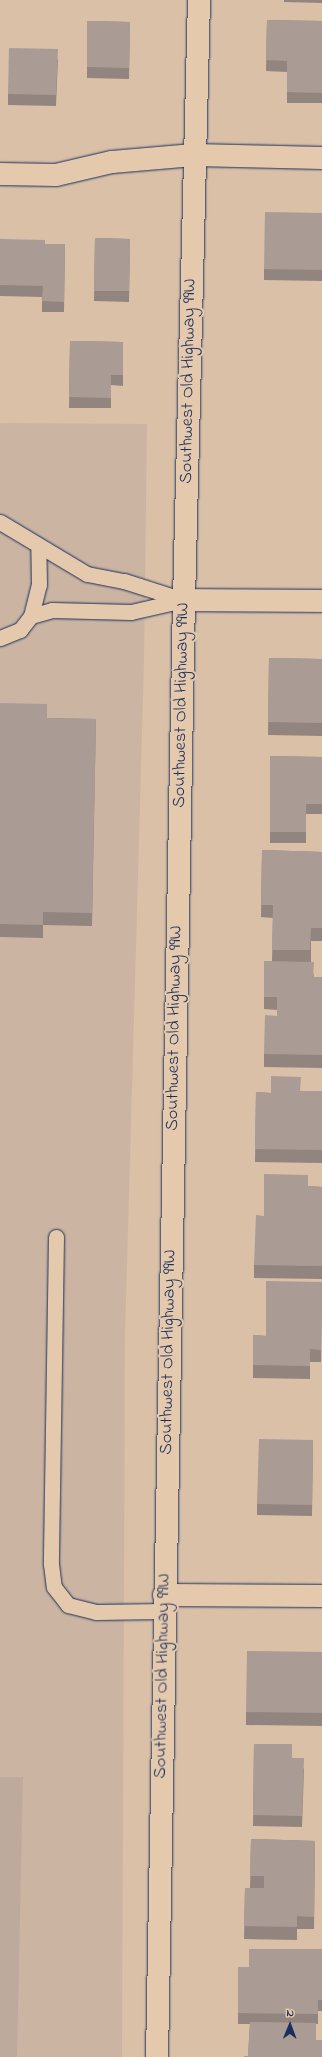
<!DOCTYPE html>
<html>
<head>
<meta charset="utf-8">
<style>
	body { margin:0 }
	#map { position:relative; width:322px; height:2057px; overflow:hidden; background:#d9c0a7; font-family:"Indie Flower",sans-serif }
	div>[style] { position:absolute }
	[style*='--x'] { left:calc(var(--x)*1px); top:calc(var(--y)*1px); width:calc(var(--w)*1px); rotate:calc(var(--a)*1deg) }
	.built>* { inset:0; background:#cbb5a2 }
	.green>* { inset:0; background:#bdaa9c }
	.roads { filter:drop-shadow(0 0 1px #1b2f5e) drop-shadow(0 0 1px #1b2f5e) }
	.lane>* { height:15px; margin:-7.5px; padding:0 7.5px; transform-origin:7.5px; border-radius:7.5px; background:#e5c9ac }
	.street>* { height:22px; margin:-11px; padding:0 11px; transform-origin:11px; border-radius:11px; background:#e5c9ac }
	.secondary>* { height:22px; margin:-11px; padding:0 11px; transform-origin:11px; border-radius:11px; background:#e5c9ac }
	.wall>* { inset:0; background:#928580 }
	.building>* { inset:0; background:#aa9b95 }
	span { translate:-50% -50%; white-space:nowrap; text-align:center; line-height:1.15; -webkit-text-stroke:4px #e5c9ac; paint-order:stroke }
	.street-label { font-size:18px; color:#1b2f5e }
	.north { position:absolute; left:270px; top:2005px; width:40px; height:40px; -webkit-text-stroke:3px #e5c9ac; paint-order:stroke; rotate:1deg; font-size:11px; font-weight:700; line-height:16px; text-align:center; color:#1b2f5e }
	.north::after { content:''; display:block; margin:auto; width:14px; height:18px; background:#1b2f5e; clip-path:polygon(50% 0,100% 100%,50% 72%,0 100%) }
</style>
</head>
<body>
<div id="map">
	<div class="built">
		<i style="clip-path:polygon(0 423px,147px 424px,144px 662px,125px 1337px,122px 2057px,0 2057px)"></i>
	</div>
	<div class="green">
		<i style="clip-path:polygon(0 1777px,23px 1777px,17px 2057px,0 2057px)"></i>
	</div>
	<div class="roads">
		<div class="lane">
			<i style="--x:0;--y:522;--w:101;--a:30.9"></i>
			<i style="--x:87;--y:574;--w:38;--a:11"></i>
			<i style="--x:124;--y:581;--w:63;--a:17.6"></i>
			<i style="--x:31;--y:616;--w:32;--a:-76"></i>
			<i style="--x:39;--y:585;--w:39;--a:-91"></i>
			<i style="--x:0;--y:638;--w:22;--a:-22"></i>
			<i style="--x:20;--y:630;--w:18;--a:-52"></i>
			<i style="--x:31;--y:616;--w:22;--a:-16"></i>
			<i style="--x:52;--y:610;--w:79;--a:1.5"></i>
			<i style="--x:131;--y:612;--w:53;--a:-13"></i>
			<i style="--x:56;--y:1237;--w:327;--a:90.9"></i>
			<i style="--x:51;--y:1564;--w:23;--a:83"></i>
			<i style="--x:54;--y:1587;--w:23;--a:52"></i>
			<i style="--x:68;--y:1605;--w:29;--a:14"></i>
			<i style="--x:96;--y:1612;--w:68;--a:-0.8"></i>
		</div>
		<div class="street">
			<i style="--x:0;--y:174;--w:56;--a:1"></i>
			<i style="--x:56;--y:175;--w:57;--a:-13.1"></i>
			<i style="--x:112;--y:162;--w:82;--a:-4.9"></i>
			<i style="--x:194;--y:155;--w:128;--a:1.3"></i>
			<i style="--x:184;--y:600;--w:600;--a:-88.57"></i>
			<i style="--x:164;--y:1595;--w:158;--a:0.4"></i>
		</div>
		<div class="secondary">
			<i style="--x:157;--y:2057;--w:1457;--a:-88.94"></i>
			<i style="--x:184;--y:600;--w:138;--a:0.4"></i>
		</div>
	</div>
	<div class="wall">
		<i style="clip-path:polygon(284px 0,322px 0,322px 3px,284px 2px)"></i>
		<i style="clip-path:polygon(267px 20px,322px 21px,322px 103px,287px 103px,287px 72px,266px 71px)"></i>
		<i style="clip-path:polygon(87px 21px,130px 22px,129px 79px,87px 78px)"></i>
		<i style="clip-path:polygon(58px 59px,56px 106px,8px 105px,8px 94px)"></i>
		<i style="clip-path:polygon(322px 213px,322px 281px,264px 280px,264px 269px)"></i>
		<i style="clip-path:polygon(95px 238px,130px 239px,129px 302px,94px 301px)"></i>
		<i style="clip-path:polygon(0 239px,45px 244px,65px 244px,64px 312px,42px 312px,42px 297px,0 296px)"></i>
		<i style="clip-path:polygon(70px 341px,123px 342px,123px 386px,111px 385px,111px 408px,69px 408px)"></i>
		<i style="clip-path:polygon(269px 658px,322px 659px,322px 736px,268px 735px)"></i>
		<i style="clip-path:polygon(0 703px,47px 718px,96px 719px,92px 926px,43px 925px,43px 938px,0 937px)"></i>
		<i style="clip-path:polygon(270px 756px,322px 757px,322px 814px,306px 814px,306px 843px,270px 843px)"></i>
		<i style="clip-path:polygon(262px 850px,322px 852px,322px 941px,311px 941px,311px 962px,314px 977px,322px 977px,322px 1068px,264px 1067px,264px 1054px,277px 1016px,277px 1010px,264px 1009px,264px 961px,272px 961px,273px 918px,261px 917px)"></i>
		<i style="clip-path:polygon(301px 1091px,322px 1091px,322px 1163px,255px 1162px,256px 1092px,271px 1093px)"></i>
		<i style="clip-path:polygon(308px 1186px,322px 1187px,322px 1279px,254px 1278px,254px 1265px,264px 1216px)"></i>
		<i style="clip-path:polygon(322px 1282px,321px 1362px,310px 1362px,310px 1379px,253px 1378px,253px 1335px,266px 1336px)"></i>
		<i style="clip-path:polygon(313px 1440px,312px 1516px,257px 1515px,257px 1504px)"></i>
		<i style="clip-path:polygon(322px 1652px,322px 1726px,246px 1725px,246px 1712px)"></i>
		<i style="clip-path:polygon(254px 1744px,292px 1758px,304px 1769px,302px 1827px,253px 1826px)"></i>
		<i style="clip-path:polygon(251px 1839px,315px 1841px,314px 1929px,297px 1929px,297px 1940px,244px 1939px,245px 1888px,250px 1888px)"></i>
		<i style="clip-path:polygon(322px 1949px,322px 2011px,318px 2011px,318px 2024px,316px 2024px,248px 2056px,250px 2024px,238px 2024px,238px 1967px,249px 1967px)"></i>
	</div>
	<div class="building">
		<i style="clip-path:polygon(267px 20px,322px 21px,322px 93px,287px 92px,287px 61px,266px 60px)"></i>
		<i style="clip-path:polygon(87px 21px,130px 22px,129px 68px,87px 67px)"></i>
		<i style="clip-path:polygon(9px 48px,58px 49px,56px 95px,8px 94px)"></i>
		<i style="clip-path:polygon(265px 212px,322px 213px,322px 270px,264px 269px)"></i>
		<i style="clip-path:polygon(95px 238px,130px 239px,129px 291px,94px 291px)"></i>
		<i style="clip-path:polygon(0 239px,45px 240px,45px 244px,65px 244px,64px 302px,42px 301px,43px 286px,0 285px)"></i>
		<i style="clip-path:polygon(70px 341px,123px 342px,123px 375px,111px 375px,111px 398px,69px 397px)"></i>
		<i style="clip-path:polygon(269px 658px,322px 659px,322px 723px,268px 722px)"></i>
		<i style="clip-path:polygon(0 703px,47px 704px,47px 718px,96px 719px,92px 913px,43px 912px,43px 925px,0 924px)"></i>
		<i style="clip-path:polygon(270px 756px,322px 757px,322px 804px,306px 804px,306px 832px,270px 832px)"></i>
		<i style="clip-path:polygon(262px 850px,322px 852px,322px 928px,311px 928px,310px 950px,272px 950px,273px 905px,261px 905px)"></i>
		<i style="clip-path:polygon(264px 961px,314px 962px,313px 977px,322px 977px,322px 1055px,264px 1054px,265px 1015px,277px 1016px,277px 997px,264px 997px)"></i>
		<i style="clip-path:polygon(271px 1076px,301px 1077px,300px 1091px,322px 1091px,322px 1150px,255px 1149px,256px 1092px,271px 1093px)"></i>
		<i style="clip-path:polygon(264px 1174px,308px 1175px,308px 1186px,322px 1187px,322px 1266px,254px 1265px,256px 1215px,264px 1216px)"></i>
		<i style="clip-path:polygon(266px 1281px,322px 1282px,321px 1350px,310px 1349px,310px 1366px,253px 1365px,253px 1335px,266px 1336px)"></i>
		<i style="clip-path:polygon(259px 1439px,313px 1440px,312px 1505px,257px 1504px)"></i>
		<i style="clip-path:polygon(247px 1651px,322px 1652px,322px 1713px,246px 1712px)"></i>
		<i style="clip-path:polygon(254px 1744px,292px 1744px,292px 1758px,304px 1758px,302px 1816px,253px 1815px)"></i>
		<i style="clip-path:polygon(251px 1839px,315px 1841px,314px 1917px,297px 1916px,297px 1927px,244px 1926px,245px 1888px,264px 1888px,264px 1876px,250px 1876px)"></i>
		<i style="clip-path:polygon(249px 1949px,322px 1949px,322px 2000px,318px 2000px,318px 2014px,238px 2013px,238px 1967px,249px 1967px)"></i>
		<i style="clip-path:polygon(250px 2022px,316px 2023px,316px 2040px,322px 2040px,322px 2057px,244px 2057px,244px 2056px,248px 2056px)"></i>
	</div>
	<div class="street-label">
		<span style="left:189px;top:381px;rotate:-89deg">Southwest Old Highway 99W</span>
		<span style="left:182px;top:705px;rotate:-89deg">Southwest Old Highway 99W</span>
		<span style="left:175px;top:1028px;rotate:-89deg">Southwest Old Highway 99W</span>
		<span style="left:169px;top:1352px;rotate:-89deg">Southwest Old Highway 99W</span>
		<span style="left:163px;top:1676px;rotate:-89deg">Southwest Old Highway 99W</span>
	</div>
	<div class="north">N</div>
</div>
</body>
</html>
